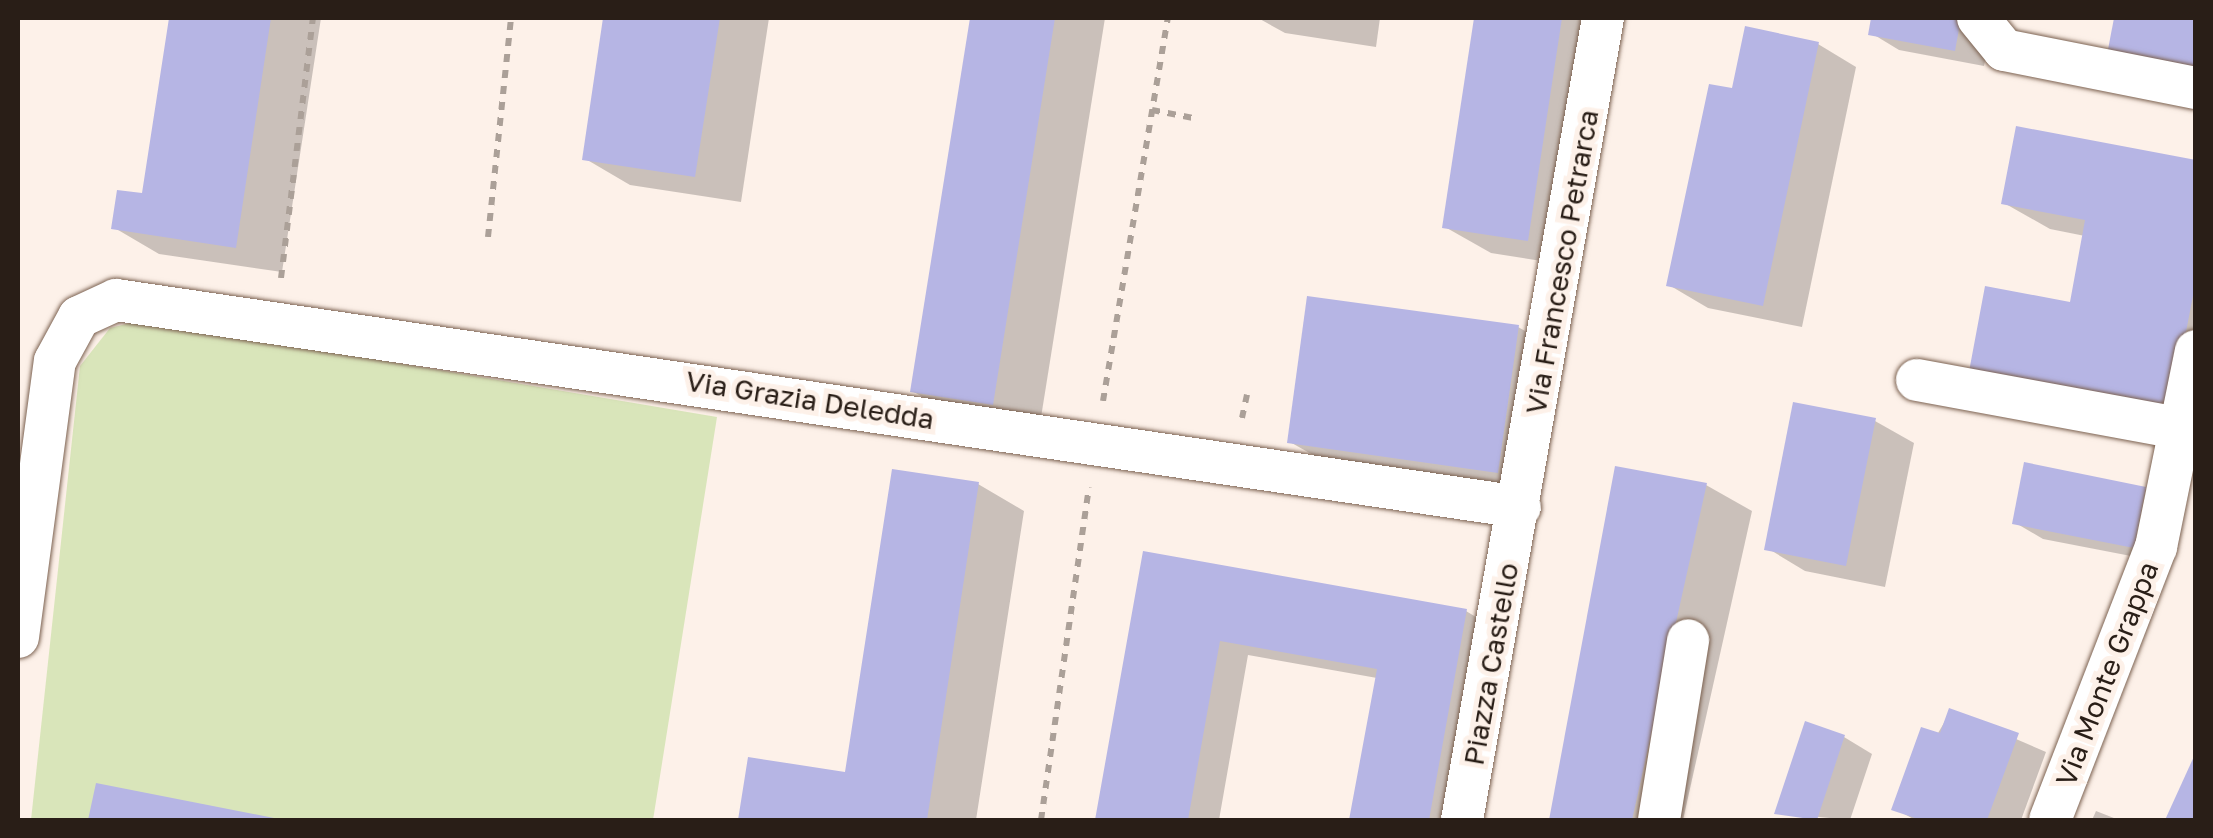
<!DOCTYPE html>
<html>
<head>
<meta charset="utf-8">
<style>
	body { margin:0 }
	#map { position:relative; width:2213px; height:838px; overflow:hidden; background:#fdf1e9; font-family:"Golos Text",sans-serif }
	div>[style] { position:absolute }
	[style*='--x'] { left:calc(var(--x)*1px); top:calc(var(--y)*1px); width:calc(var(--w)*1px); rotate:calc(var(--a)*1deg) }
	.green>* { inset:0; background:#d9e5ba }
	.shadow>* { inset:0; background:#0003 }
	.building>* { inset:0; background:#b6b5e4 }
	.path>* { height:6px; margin-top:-3px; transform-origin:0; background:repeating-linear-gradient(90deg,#aba098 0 8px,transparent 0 16px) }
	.roads { filter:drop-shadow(0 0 2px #7c6251) drop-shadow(0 0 2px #7c6251) }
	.minor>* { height:42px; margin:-21px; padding:0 21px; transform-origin:21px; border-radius:21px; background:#fff }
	span { translate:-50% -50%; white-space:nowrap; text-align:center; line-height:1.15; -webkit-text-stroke:10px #fdf1e9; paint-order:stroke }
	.street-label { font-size:28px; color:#291e17 }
	.frame { position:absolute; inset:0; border:20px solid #291e17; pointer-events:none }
</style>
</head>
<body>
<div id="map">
	<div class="green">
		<i style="clip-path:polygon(142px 320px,717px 417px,653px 820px,31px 820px,80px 366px,110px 328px)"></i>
	</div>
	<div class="shadow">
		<i style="clip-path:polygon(172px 18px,321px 18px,282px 272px,159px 254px,113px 227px,145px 196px)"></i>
		<i style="clip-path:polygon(606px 18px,769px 18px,741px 202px,630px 185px,584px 158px)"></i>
		<i style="clip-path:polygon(972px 18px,1105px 18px,1039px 430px,958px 417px,912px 391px)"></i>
		<i style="clip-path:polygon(1258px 18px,1380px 18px,1376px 47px,1285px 33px)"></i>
		<i style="clip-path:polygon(1477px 18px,1611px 18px,1573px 266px,1491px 253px,1445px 227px)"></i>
		<i style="clip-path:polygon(1874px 18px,1993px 18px,1984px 66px,1899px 50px,1871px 33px)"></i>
		<i style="clip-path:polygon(1818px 44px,1856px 67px,1802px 327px,1708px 308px,1669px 285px,1734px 91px)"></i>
		<i style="clip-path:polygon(2196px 162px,2196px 435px,2072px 305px,2085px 236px,2050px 229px,2004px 203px)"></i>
		<i style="clip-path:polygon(1518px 327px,1557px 349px,1537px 493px,1329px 464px,1290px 442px)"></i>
		<i style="clip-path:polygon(1875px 421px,1914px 443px,1885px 587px,1805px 571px,1767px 548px)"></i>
		<i style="clip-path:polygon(1617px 469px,1706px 485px,1752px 511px,1683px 820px,1551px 820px)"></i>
		<i style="clip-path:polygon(978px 484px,1024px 511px,976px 820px,740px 820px,750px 760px,847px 775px)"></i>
		<i style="clip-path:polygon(2145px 489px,2173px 506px,2162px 562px,2043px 539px,2014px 522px)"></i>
		<i style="clip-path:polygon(1145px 554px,1466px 611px,1494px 628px,1460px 820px,1352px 820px,1377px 678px,1248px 655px,1219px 820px,1098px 820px)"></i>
		<i style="clip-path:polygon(1951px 711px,2046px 752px,2021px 820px,1915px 820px,1894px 808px)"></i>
		<i style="clip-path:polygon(1844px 737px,1872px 754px,1850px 820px,1777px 813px)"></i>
		<i style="clip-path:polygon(98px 786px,275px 820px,91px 820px)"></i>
		<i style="clip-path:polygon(2096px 811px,2119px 820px,2092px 820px)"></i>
	</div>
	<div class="building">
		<i style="clip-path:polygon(169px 18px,271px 18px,236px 248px,111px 229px,117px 190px,142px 193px)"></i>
		<i style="clip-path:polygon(603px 18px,720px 18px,695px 177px,582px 160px)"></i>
		<i style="clip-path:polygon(970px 18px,1055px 18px,993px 405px,910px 392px)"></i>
		<i style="clip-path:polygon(1474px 18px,1562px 18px,1528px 241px,1442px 228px)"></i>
		<i style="clip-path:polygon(1871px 18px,1961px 18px,1955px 51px,1868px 35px)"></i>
		<i style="clip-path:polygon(2114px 18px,2196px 18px,2196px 76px,2106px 60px)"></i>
		<i style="clip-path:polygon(1745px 26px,1819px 42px,1763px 306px,1666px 286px,1709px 84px,1732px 88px)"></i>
		<i style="clip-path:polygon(2016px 126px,2196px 160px,2196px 280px,2170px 415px,1968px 377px,1985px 286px,2070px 302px,2085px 220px,2001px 204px)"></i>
		<i style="clip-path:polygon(1307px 296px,1519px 325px,1498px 473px,1287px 443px)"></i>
		<i style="clip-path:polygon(1793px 402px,1876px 418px,1846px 566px,1764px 550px)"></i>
		<i style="clip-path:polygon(2024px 462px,2146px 487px,2134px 548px,2012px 524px)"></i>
		<i style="clip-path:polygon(1615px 466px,1707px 483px,1632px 820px,1549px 820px)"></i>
		<i style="clip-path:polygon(892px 469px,979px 482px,927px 820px,738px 820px,748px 757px,845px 772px)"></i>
		<i style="clip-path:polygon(1143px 551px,1467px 609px,1429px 820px,1349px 820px,1377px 669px,1220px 641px,1188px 820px,1095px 820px)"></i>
		<i style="clip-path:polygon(1949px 708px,2019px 733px,1987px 820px,1921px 820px,1891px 810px,1921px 727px,1940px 733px)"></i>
		<i style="clip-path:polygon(1805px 721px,1845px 735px,1817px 820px,1774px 814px)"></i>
		<i style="clip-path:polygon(2196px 752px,2196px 820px,2165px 820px)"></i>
		<i style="clip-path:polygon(96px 783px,279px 819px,279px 820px,88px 820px)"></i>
	</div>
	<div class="path">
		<i style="--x:1152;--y:110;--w:42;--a:11"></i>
		<i style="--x:488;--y:237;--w:220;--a:-84"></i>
		<i style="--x:281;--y:278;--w:262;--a:-83"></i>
		<i style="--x:1103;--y:401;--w:388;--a:-80.4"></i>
		<i style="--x:1242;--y:418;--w:24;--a:-78"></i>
		<i style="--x:1041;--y:820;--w:336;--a:-81.8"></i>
	</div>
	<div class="roads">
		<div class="minor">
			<i style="--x:1978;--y:18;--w:41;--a:50.9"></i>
			<i style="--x:2004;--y:50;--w:196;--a:11.2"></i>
			<i style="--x:1917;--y:380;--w:270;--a:10.4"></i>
			<i style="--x:18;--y:637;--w:278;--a:-82.4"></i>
			<i style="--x:55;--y:361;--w:50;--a:-61.4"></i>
			<i style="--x:79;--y:317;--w:41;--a:-24.7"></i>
			<i style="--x:116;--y:300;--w:1419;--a:8.39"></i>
			<i style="--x:1462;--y:820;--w:814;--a:-80.03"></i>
			<i style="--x:1659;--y:820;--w:182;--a:-80.8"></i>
			<i style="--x:2050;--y:820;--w:293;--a:-68.8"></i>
			<i style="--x:2156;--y:547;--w:200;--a:-78.5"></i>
		</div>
	</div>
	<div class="street-label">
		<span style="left:1562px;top:262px;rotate:-80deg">Via Francesco Petrarca</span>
		<span style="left:810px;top:400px;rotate:9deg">Via Grazia Deledda</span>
		<span style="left:1491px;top:664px;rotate:-80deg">Piazza Castello</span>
		<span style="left:2107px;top:674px;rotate:-69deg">Via Monte Grappa</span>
	</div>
	<div class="frame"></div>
</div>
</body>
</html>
